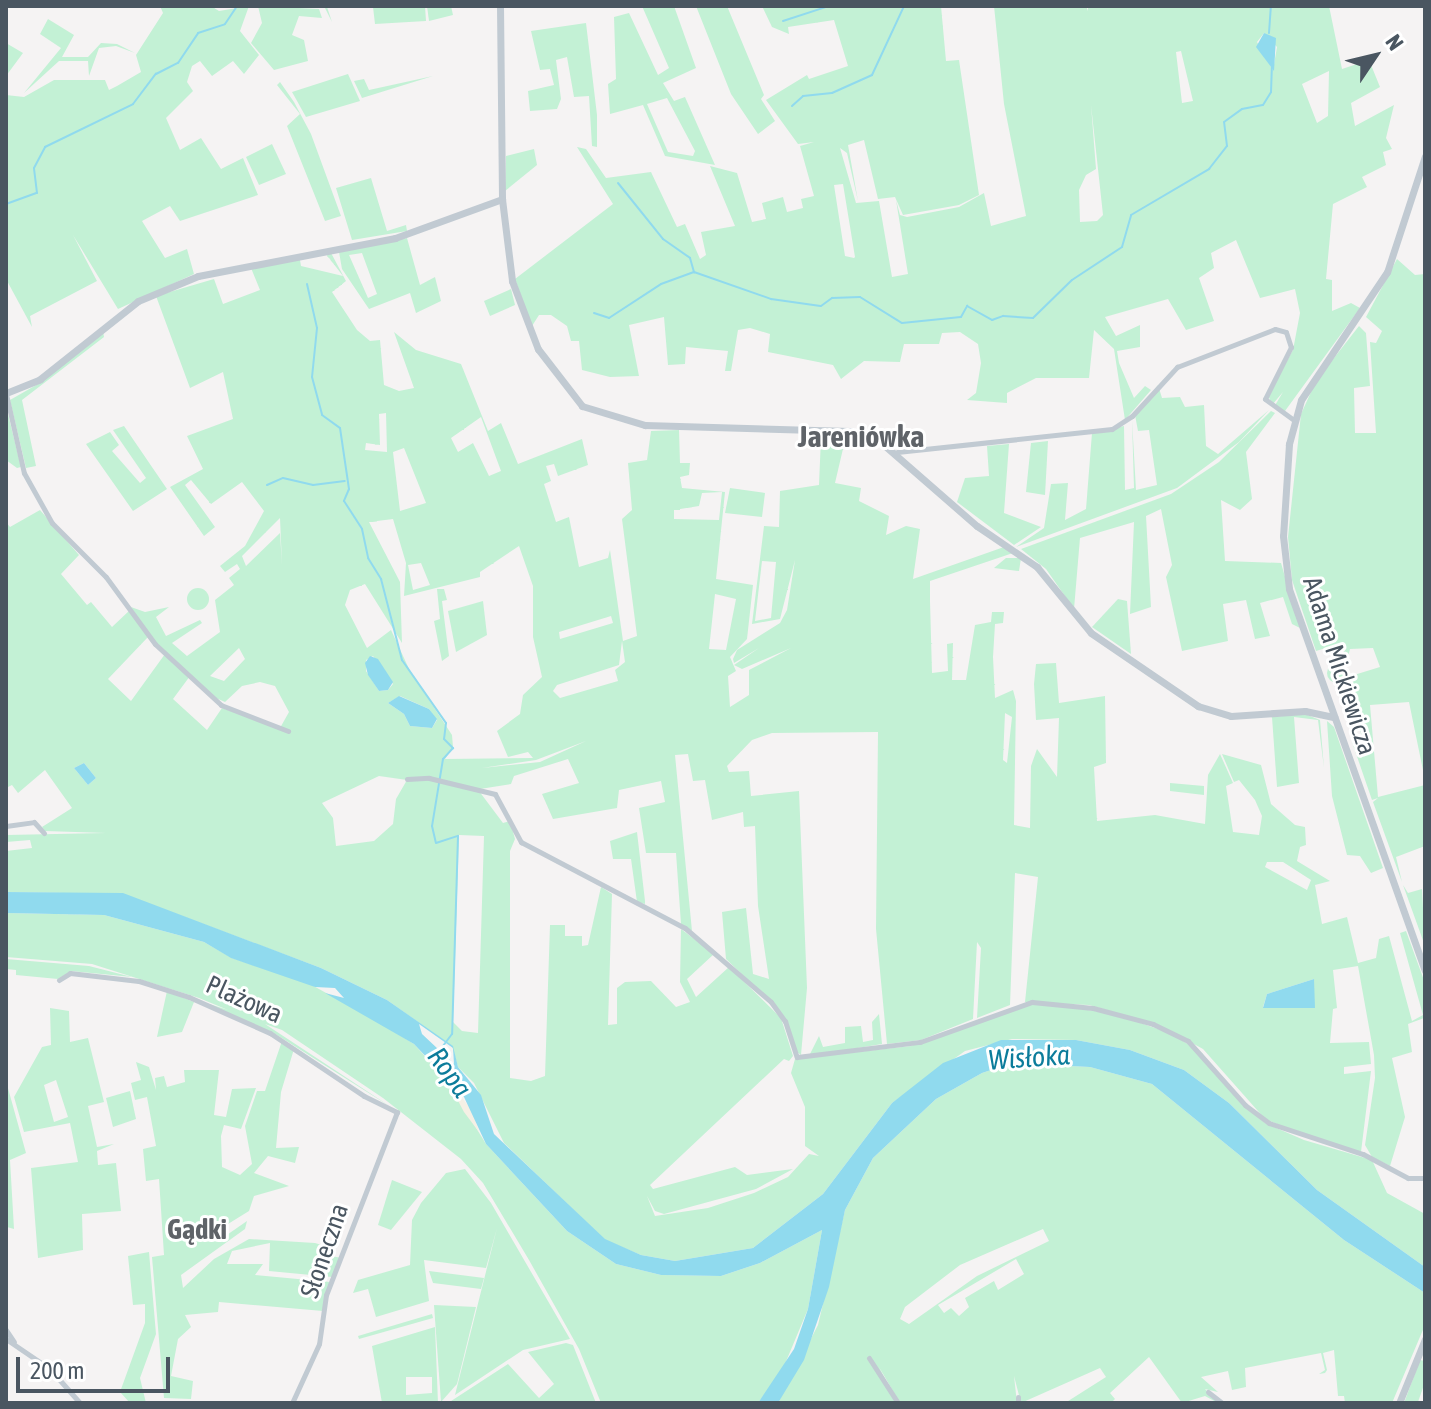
<!DOCTYPE html>
<html>
<head>
<meta charset="utf-8">
<style>
	body { margin:0 }
	#map { position:relative; width:1431px; height:1409px; overflow:hidden; background:#f5f3f3; font-family:"Asap Condensed",sans-serif }
	div>[style] { position:absolute }
	[style*='--x'] { left:calc(var(--x)*1px); top:calc(var(--y)*1px); width:calc(var(--w)*1px); rotate:calc(var(--a)*1deg) }
	.green>* { inset:0; background:#c3f1d5 }
	.round { border-radius:50% }
	.sand>* { inset:0; background:#f5f0e5 }
	.water>* { inset:0; background:#90daee }
	.stream>* { height:2px; margin:-1px; padding:0 1px; transform-origin:1px; border-radius:1px; background:#90daee }
	.minor>* { height:5px; margin:-2.5px; padding:0 2.5px; transform-origin:2.5px; border-radius:2.5px; background:#c1cad2 }
	.tertiary>* { height:7px; margin:-3.5px; padding:0 3.5px; transform-origin:3.5px; border-radius:3.5px; background:#c1cad2 }
	span { translate:-50% -50%; white-space:nowrap; text-align:center; line-height:1.15; -webkit-text-stroke:6px #fff; paint-order:stroke }
	.street-label { font-size:26px; color:#4a5661 }
	.water-label { font-size:28px; color:#0c7c9b; font-style:italic }
	.neighbourhood-label { font-size:28px; color:#5f6368; font-weight:700 }
	.quarter-label { font-size:30px; color:#5f6368; font-weight:700 }
	.frame { position:absolute; inset:0; border:8px solid #4a5661; pointer-events:none }
	.north { position:absolute; left:1335px; top:16px; width:80px; height:80px; -webkit-text-stroke:6px #fff; paint-order:stroke; rotate:55deg; font-size:22px; font-weight:700; line-height:32px; text-align:center; color:#4a5661 }
	.north::after { content:''; display:block; margin:auto; width:28px; height:36px; background:#4a5661; clip-path:polygon(50% 0,100% 100%,50% 72%,0 100%) }
	.scale { position:absolute; left:16px; top:1357px; width:154px; height:36px; box-sizing:border-box; border:4px solid #4a5661; border-top:0; padding-left:10px; font-size:24px; line-height:28px; white-space:nowrap; color:#4a5661; -webkit-text-stroke:6px #fff; paint-order:stroke }
</style>
</head>
<body>
<div id="map">
	<div class="green">
		<i style="clip-path:polygon(160px 6px,211px 6px,219px 11px,249px 6px,240px 31px,259px 55px,244px 74px,233px 61px,212px 76px,200px 61px,192px 66px,187px 82px,193px 91px,166px 118px,180px 150px,201px 138px,221px 169px,243px 158px,258px 195px,180px 221px,170px 206px,142px 221px,165px 258px,187px 249px,194px 274px,118px 309px,73px 235px,97px 281px,30px 316px,32px 327px,6px 279px,6px 95px,24px 97px,54px 80px,105px 80px,109px 90px,117px 86px,141px 72px,136px 55px,163px 13px)"></i>
		<i style="clip-path:polygon(258px 6px,319px 9px,322px 18px,299px 16px,292px 35px,304px 40px,308px 61px,274px 70px,251px 43px,262px 23px)"></i>
		<i style="clip-path:polygon(324px 6px,425px 6px,426px 21px,375px 24px,373px 7px,327px 7px,332px 22px)"></i>
		<i style="clip-path:polygon(427px 6px,451px 6px,453px 15px,429px 21px)"></i>
		<i style="clip-path:polygon(evenodd,642px 6px,674px 6px,696px 68px,663px 83px,674px 101px,685px 97px,715px 165px,665px 156px,643px 105px,610px 114px,608px 84px,616px 79px,614px 17px,629px 13px,658px 75px,669px 68px,642px 6px,667px 98px,695px 151px,693px 156px,668px 152px,647px 104px,667px 98px)"></i>
		<i style="clip-path:polygon(696px 6px,727px 6px,764px 95px,761px 99px,775px 121px,758px 134px,731px 94px)"></i>
		<i style="clip-path:polygon(evenodd,762px 6px,941px 6px,946px 61px,959px 60px,979px 195px,959px 205px,903px 215px,895px 197px,878px 199px,864px 140px,848px 145px,858px 201px,847px 153px,840px 148px,856px 203px,879px 201px,892px 277px,908px 274px,896px 200px,900px 215px,907px 217px,959px 207px,984px 193px,991px 226px,1026px 216px,1004px 104px,994px 6px,1087px 6px,1087px 11px,1089px 6px,1329px 6px,1342px 69px,1369px 60px,1380px 87px,1351px 103px,1355px 126px,1394px 105px,1386px 138px,1392px 149px,1383px 152px,1386px 165px,1362px 177px,1367px 187px,1333px 204px,1326px 279px,1332px 280px,1332px 311px,1351px 303px,1360px 308px,1285px 411px,1274px 407px,1283px 392px,1272px 405px,1268px 395px,1293px 350px,1300px 313px,1295px 289px,1260px 298px,1236px 240px,1211px 253px,1214px 268px,1199px 278px,1214px 321px,1186px 330px,1168px 299px,1105px 317px,1116px 336px,1140px 325px,1140px 347px,1117px 351px,1119px 363px,1134px 398px,1145px 386px,1151px 390px,1125px 420px,1114px 349px,1094px 330px,1089px 378px,1036px 378px,1007px 393px,1007px 403px,967px 400px,976px 393px,981px 363px,978px 344px,960px 332px,942px 333px,939px 344px,904px 344px,900px 362px,864px 361px,841px 379px,833px 365px,768px 352px,770px 334px,750px 328px,738px 330px,731px 371px,725px 371px,728px 351px,686px 347px,685px 364px,668px 365px,664px 317px,629px 325px,639px 376px,610px 377px,582px 370px,579px 341px,571px 341px,567px 326px,551px 315px,539px 315px,532px 326px,515px 279px,613px 204px,577px 147px,586px 149px,606px 178px,651px 172px,677px 227px,685px 224px,700px 259px,706px 255px,701px 232px,735px 226px,710px 166px,737px 173px,752px 222px,766px 219px,762px 203px,783px 197px,787px 212px,803px 208px,801px 199px,814px 196px,800px 146px,814px 142px,798px 144px,766px 100px,807px 75px,809px 79px,848px 66px,834px 20px,788px 27px,789px 34px,772px 27px,762px 6px,1264px 33px,1277px 47px,1273px 70px,1257px 42px,1264px 33px,762px 6px,1181px 51px,1193px 101px,1182px 103px,1176px 52px,1181px 51px,762px 6px,1329px 71px,1328px 116px,1317px 123px,1302px 84px,1329px 71px,762px 6px,1091px 105px,1103px 215px,1097px 221px,1080px 222px,1079px 190px,1086px 175px,1096px 169px,1091px 105px,762px 6px,843px 184px,855px 257px,854px 258px,845px 256px,834px 185px,843px 184px)"></i>
		<i style="clip-path:polygon(48px 19px,74px 35px,62px 57px,88px 57px,101px 43px,117px 44px,135px 53px,116px 46px,99px 48px,89px 76px,88px 61px,59px 61px,24px 93px,61px 48px,40px 34px)"></i>
		<i style="clip-path:polygon(586px 23px,597px 115px,597px 147px,592px 146px,589px 96px,574px 97px,567px 57px,556px 60px,561px 99px,557px 109px,530px 111px,528px 91px,554px 85px,550px 69px,540px 70px,531px 31px)"></i>
		<i style="clip-path:polygon(6px 43px,23px 53px,6px 76px)"></i>
		<i style="clip-path:polygon(348px 74px,360px 101px,306px 117px,292px 92px)"></i>
		<i style="clip-path:polygon(433px 76px,362px 98px,354px 81px,364px 79px,369px 90px)"></i>
		<i style="clip-path:polygon(280px 82px,294px 102px,311px 134px,341px 216px,325px 221px,287px 126px,300px 114px,277px 85px)"></i>
		<i style="clip-path:polygon(272px 144px,286px 174px,259px 185px,246px 157px)"></i>
		<i style="clip-path:polygon(534px 149px,537px 165px,505px 191px,506px 156px)"></i>
		<i style="clip-path:polygon(371px 178px,387px 231px,406px 225px,407px 231px,352px 240px,336px 188px)"></i>
		<i style="clip-path:polygon(evenodd,407px 238px,420px 285px,435px 277px,441px 301px,416px 313px,410px 293px,369px 309px,342px 269px,339px 252px,407px 238px,362px 253px,377px 294px,368px 298px,349px 255px,362px 253px)"></i>
		<i style="clip-path:polygon(evenodd,330px 251px,346px 281px,332px 292px,357px 330px,370px 341px,380px 340px,384px 385px,399px 391px,414px 388px,394px 332px,416px 350px,461px 364px,488px 431px,501px 423px,518px 464px,582px 439px,588px 465px,558px 476px,554px 464px,546px 466px,551px 481px,544px 484px,556px 522px,569px 517px,579px 567px,608px 558px,610px 550px,623px 641px,637px 636px,622px 519px,632px 510px,628px 463px,647px 460px,651px 431px,679px 430px,680px 463px,690px 463px,689px 475px,680px 477px,682px 488px,725px 492px,716px 579px,753px 585px,747px 639px,730px 657px,736px 671px,728px 676px,730px 707px,749px 695px,749px 670px,791px 648px,742px 669px,734px 665px,759px 648px,734px 663px,733px 659px,737px 650px,780px 623px,787px 610px,795px 560px,780px 619px,752px 624px,764px 526px,779px 527px,780px 491px,819px 485px,821px 437px,846px 436px,835px 483px,861px 488px,859px 501px,889px 516px,886px 535px,906px 526px,920px 529px,913px 579px,1004px 547px,1013px 553px,930px 581px,930px 601px,932px 673px,948px 671px,947px 644px,953px 643px,952px 680px,966px 680px,975px 625px,991px 622px,992px 612px,1004px 612px,1003px 623px,995px 624px,993px 657px,995px 698px,1013px 690px,1016px 701px,1014px 825px,1030px 828px,1031px 766px,1037px 749px,1057px 777px,1059px 718px,1036px 720px,1034px 684px,1036px 664px,1056px 663px,1059px 703px,1105px 696px,1106px 763px,1094px 767px,1097px 821px,1155px 815px,1205px 824px,1208px 775px,1220px 754px,1233px 783px,1226px 786px,1233px 832px,1259px 835px,1262px 816px,1255px 800px,1239px 780px,1234px 782px,1222px 754px,1261px 765px,1271px 804px,1295px 825px,1305px 827px,1306px 845px,1300px 847px,1297px 861px,1330px 881px,1315px 885px,1322px 924px,1347px 917px,1358px 963px,1376px 958px,1379px 939px,1389px 936px,1412px 1021px,1423px 1015px,1400px 933px,1406px 931px,1425px 983px,1424px 1018px,1408px 1024px,1412px 1052px,1392px 1058px,1405px 1117px,1390px 1166px,1372px 1157px,1365px 1145px,1375px 1078px,1374px 1055px,1358px 966px,1333px 970px,1337px 1008px,1333px 1009px,1330px 1043px,1369px 1042px,1371px 1064px,1344px 1067px,1344px 1074px,1371px 1071px,1361px 1152px,1315px 1140px,1265px 1119px,1203px 1049px,1157px 1024px,1089px 1005px,1025px 1002px,1038px 877px,1015px 873px,1010px 1005px,977px 1018px,981px 948px,977px 942px,973px 1019px,921px 1040px,887px 1044px,876px 929px,878px 732px,772px 733px,752px 740px,727px 766px,729px 772px,749px 771px,751px 796px,799px 791px,807px 988px,801px 1055px,794px 1050px,781px 1012px,726px 959px,722px 912px,746px 908px,753px 974px,769px 979px,758px 906px,755px 826px,744px 827px,743px 812px,712px 820px,705px 780px,693px 781px,688px 754px,675px 755px,692px 931px,681px 924px,676px 853px,646px 853px,639px 808px,665px 802px,661px 781px,619px 790px,617px 808px,553px 819px,542px 794px,579px 783px,568px 759px,514px 776px,511px 784px,480px 789px,446px 781px,479px 791px,503px 823px,510px 821px,515px 839px,510px 851px,510px 1078px,531px 1081px,545px 1076px,550px 925px,565px 925px,565px 936px,582px 936px,582px 946px,588px 945px,601px 887px,612px 894px,608px 1025px,617px 1024px,617px 988px,625px 982px,651px 981px,676px 1007px,690px 1002px,680px 982px,681px 929px,714px 954px,687px 979px,696px 997px,729px 967px,781px 1018px,793px 1056px,789px 1061px,784px 1059px,650px 1185px,653px 1189px,735px 1167px,747px 1175px,793px 1169px,756px 1189px,664px 1214px,655px 1211px,647px 1196px,655px 1216px,708px 1208px,754px 1193px,788px 1177px,809px 1154px,819px 1156px,805px 1146px,805px 1107px,791px 1073px,795px 1059px,911px 1046px,1013px 1008px,1042px 1003px,1114px 1014px,1170px 1033px,1202px 1053px,1242px 1103px,1265px 1123px,1304px 1140px,1372px 1160px,1387px 1193px,1425px 1214px,1425px 1267px,1317px 1190px,1229px 1103px,1184px 1070px,1130px 1050px,1076px 1040px,1012px 1039px,965px 1051px,892px 1103px,823px 1194px,753px 1248px,675px 1261px,641px 1255px,605px 1240px,504px 1143px,474px 1083px,458px 1067px,452px 1046px,387px 1000px,321px 968px,123px 894px,6px 892px,6px 851px,32px 848px,30px 840px,6px 842px,6px 835px,106px 833px,45px 831px,42px 827px,72px 808px,45px 770px,18px 793px,12px 785px,6px 788px,6px 522px,10px 527px,40px 510px,79px 555px,61px 574px,87px 605px,91px 602px,112px 627px,130px 610px,139px 622px,148px 637px,108px 679px,131px 701px,165px 654px,190px 676px,173px 699px,207px 730px,222px 708px,280px 728px,289px 712px,275px 686px,260px 682px,242px 686px,225px 702px,216px 698px,151px 638px,131px 607px,145px 612px,169px 607px,156px 617px,166px 636px,200px 620px,202px 623px,172px 643px,187px 656px,220px 632px,215px 600px,234px 585px,229px 578px,240px 569px,237px 564px,225px 572px,220px 566px,245px 546px,264px 511px,242px 482px,211px 504px,191px 480px,185px 485px,215px 527px,204px 536px,170px 487px,203px 469px,187px 436px,233px 419px,223px 372px,190px 388px,156px 296px,214px 279px,223px 304px,260px 290px,251px 268px,330px 251px,326px 254px,343px 276px,301px 266px,300px 260px,326px 254px,330px 251px,386px 413px,387px 452px,365px 450px,366px 443px,380px 445px,379px 414px,386px 413px,330px 251px,481px 417px,501px 471px,489px 476px,473px 443px,458px 452px,451px 438px,481px 417px,330px 251px,404px 448px,426px 503px,400px 511px,393px 452px,404px 448px,330px 251px,722px 492px,719px 520px,674px 519px,674px 510px,699px 506px,702px 493px,722px 492px,330px 251px,280px 518px,282px 565px,280px 533px,246px 566px,242px 556px,280px 518px,330px 251px,393px 519px,406px 563px,404px 596px,480px 577px,480px 572px,519px 546px,533px 586px,533px 637px,542px 677px,523px 695px,520px 714px,497px 731px,508px 757px,528px 752px,533px 758px,445px 759px,453px 747px,452px 735px,410px 671px,391px 630px,367px 648px,345px 605px,350px 590px,365px 584px,402px 643px,400px 582px,369px 522px,393px 519px,330px 251px,762px 561px,776px 562px,771px 618px,755px 621px,762px 561px,330px 251px,421px 563px,430px 585px,413px 590px,408px 565px,421px 563px,330px 251px,715px 594px,736px 599px,726px 650px,709px 649px,715px 594px,330px 251px,611px 616px,613px 623px,560px 639px,559px 632px,611px 616px,330px 251px,622px 641px,625px 662px,615px 670px,618px 681px,560px 698px,553px 691px,557px 685px,619px 665px,622px 641px,330px 251px,239px 648px,245px 659px,224px 681px,210px 676px,239px 648px,330px 251px,373px 656px,393px 684px,388px 690px,379px 691px,366px 671px,366px 660px,373px 656px,330px 251px,400px 696px,429px 709px,437px 720px,432px 728px,410px 726px,404px 714px,388px 703px,400px 696px,330px 251px,1005px 713px,1012px 717px,1007px 763px,1003px 760px,1005px 713px,330px 251px,586px 741px,540px 762px,482px 768px,536px 760px,586px 741px,330px 251px,84px 763px,96px 778px,88px 785px,74px 768px,84px 763px,330px 251px,379px 776px,407px 780px,396px 799px,393px 824px,374px 841px,336px 846px,333px 818px,322px 803px,379px 776px,330px 251px,459px 835px,484px 836px,478px 1033px,462px 1031px,453px 1022px,459px 835px,330px 251px,1267px 862px,1283px 862px,1311px 880px,1307px 890px,1265px 867px,1267px 862px,330px 251px,1314px 979px,1314px 1008px,1263px 1007px,1267px 994px,1314px 979px)"></i>
		<i style="clip-path:polygon(1397px 259px,1415px 275px,1425px 274px,1425px 780px,1409px 702px,1370px 705px,1378px 797px,1425px 785px,1425px 846px,1396px 857px,1402px 882px,1373px 802px,1378px 798px,1372px 800px,1352px 742px,1362px 740px,1364px 745px,1355px 748px,1358px 757px,1367px 755px,1352px 701px,1358px 698px,1344px 680px,1352px 683px,1354px 675px,1380px 667px,1373px 648px,1350px 649px,1348px 657px,1333px 661px,1335px 650px,1324px 653px,1332px 646px,1316px 651px,1292px 580px,1288px 537px,1301px 414px,1316px 381px,1359px 326px,1366px 333px,1370px 386px,1354px 388px,1355px 433px,1376px 433px,1370px 342px,1376px 343px,1382px 331px,1366px 317px)"></i>
		<i style="clip-path:polygon(511px 289px,515px 305px,490px 316px,484px 301px)"></i>
		<i style="clip-path:polygon(103px 331px,104px 337px,22px 400px,36px 466px,26px 468px,10px 400px,38px 384px)"></i>
		<i style="clip-path:polygon(1158px 385px,1162px 398px,1180px 397px,1185px 407px,1204px 405px,1206px 446px,1218px 454px,1269px 410px,1239px 442px,1177px 488px,1016px 547px,1044px 528px,1051px 484px,1068px 483px,1065px 520px,1086px 509px,1092px 433px,1124px 426px,1125px 490px,1134px 488px,1132px 420px,1136px 490px,1157px 485px,1149px 430px,1138px 431px,1135px 415px)"></i>
		<i style="clip-path:polygon(6px 406px,21px 467px,17px 468px,6px 460px)"></i>
		<i style="clip-path:polygon(1271px 411px,1275px 413px,1246px 452px,1252px 499px,1240px 510px,1221px 500px,1225px 561px,1281px 563px,1300px 628px,1292px 624px,1283px 597px,1260px 603px,1270px 636px,1255px 639px,1246px 600px,1223px 604px,1228px 641px,1182px 651px,1166px 577px,1172px 565px,1161px 509px,1146px 516px,1151px 607px,1130px 614px,1134px 522px,1080px 538px,1074px 609px,1046px 569px,1021px 549px,1171px 494px,1219px 462px)"></i>
		<i style="clip-path:polygon(124px 426px,167px 489px,133px 511px,86px 444px,110px 432px,119px 445px,112px 451px,140px 483px,146px 478px,113px 430px)"></i>
		<i style="clip-path:polygon(1048px 441px,1045px 495px,1026px 492px,1031px 443px)"></i>
		<i style="clip-path:polygon(1009px 444px,1004px 513px,1041px 527px,1014px 545px,957px 502px,965px 478px,989px 476px,987px 446px)"></i>
		<i style="clip-path:polygon(730px 488px,765px 493px,762px 517px,725px 513px)"></i>
		<i style="clip-path:polygon(1006px 558px,1021px 558px,1019px 571px,994px 568px)"></i>
		<i class="round" style="left:187px;top:588px;width:22px;height:22px"></i>
		<i style="clip-path:polygon(437px 589px,444px 589px,447px 600px,442px 601px,449px 656px,442px 661px,434px 621px,440px 619px)"></i>
		<i style="clip-path:polygon(1118px 599px,1127px 601px,1131px 654px,1092px 627px)"></i>
		<i style="clip-path:polygon(483px 601px,487px 635px,456px 652px,448px 611px)"></i>
		<i class="round" style="left:1327px;top:663px;width:20px;height:20px"></i>
		<i style="clip-path:polygon(1305px 714px,1320px 720px,1324px 768px,1318px 720px,1294px 717px,1299px 783px,1277px 787px,1272px 717px)"></i>
		<i style="clip-path:polygon(1327px 721px,1334px 727px,1383px 868px,1371px 873px,1360px 856px,1347px 855px,1332px 796px)"></i>
		<i style="clip-path:polygon(1170px 783px,1204px 786px,1204px 795px,1170px 791px)"></i>
		<i style="clip-path:polygon(637px 832px,645px 901px,645px 904px,637px 902px,631px 859px,613px 859px,610px 841px)"></i>
		<i style="clip-path:polygon(1403px 885px,1408px 893px,1422px 889px,1425px 946px)"></i>
		<i style="clip-path:polygon(6px 913px,104px 915px,204px 942px,232px 958px,310px 984px,380px 1023px,414px 1044px,448px 1082px,486px 1144px,567px 1231px,616px 1264px,661px 1275px,721px 1276px,760px 1263px,822px 1230px,808px 1309px,782px 1371px,758px 1403px,601px 1403px,579px 1349px,529px 1260px,483px 1183px,461px 1159px,383px 1098px,282px 1030px,265px 1024px,394px 1109px,277px 1035px,194px 999px,228px 1010px,199px 998px,92px 964px,6px 957px)"></i>
		<i style="clip-path:polygon(6px 959px,89px 966px,132px 977px,71px 971px,58px 979px,16px 975px,16px 970px,6px 969px)"></i>
		<i style="clip-path:polygon(167px 991px,194px 1002px,182px 1032px,157px 1037px)"></i>
		<i style="clip-path:polygon(evenodd,50px 1008px,69px 1011px,70px 1042px,88px 1038px,104px 1102px,88px 1106px,97px 1147px,114px 1144px,97px 1151px,98px 1165px,116px 1163px,121px 1211px,82px 1214px,83px 1250px,38px 1258px,31px 1168px,78px 1162px,70px 1123px,24px 1132px,14px 1097px,42px 1047px,51px 1045px,50px 1008px,56px 1080px,68px 1117px,54px 1122px,44px 1085px,56px 1080px)"></i>
		<i style="clip-path:polygon(879px 1014px,882px 1044px,809px 1056px,819px 1036px,823px 1047px,845px 1043px,845px 1027px,861px 1026px,863px 1042px,873px 1040px,872px 1022px)"></i>
		<i style="clip-path:polygon(282px 1041px,294px 1049px,281px 1092px,276px 1148px,299px 1147px,295px 1163px,268px 1156px,254px 1173px,289px 1186px,254px 1196px,249px 1211px,215px 1232px,221px 1239px,247px 1221px,245px 1229px,181px 1275px,183px 1288px,214px 1259px,249px 1239px,315px 1243px,328px 1247px,325px 1255px,342px 1258px,332px 1277px,269px 1271px,270px 1243px,232px 1251px,227px 1264px,263px 1264px,255px 1275px,330px 1282px,323px 1311px,219px 1302px,218px 1312px,185px 1315px,191px 1327px,178px 1339px,171px 1376px,193px 1381px,191px 1399px,164px 1398px,152px 1257px,164px 1255px,159px 1179px,146px 1181px,143px 1149px,156px 1146px,147px 1097px,135px 1100px,131px 1083px,141px 1080px,136px 1062px,149px 1067px,156px 1090px,155px 1078px,164px 1076px,167px 1087px,185px 1082px,184px 1070px,219px 1070px,214px 1115px,226px 1117px,232px 1089px,256px 1088px,241px 1129px,224px 1125px,221px 1136px,222px 1167px,240px 1175px,252px 1164px,245px 1126px,257px 1091px,265px 1091px)"></i>
		<i style="clip-path:polygon(evenodd,1012px 1063px,1090px 1067px,1152px 1084px,1344px 1240px,1425px 1293px,1425px 1325px,1392px 1403px,1345px 1403px,1344px 1396px,1338px 1396px,1334px 1350px,1323px 1353px,1327px 1370px,1325px 1373px,1319px 1374px,1325px 1370px,1321px 1353px,1245px 1368px,1246px 1387px,1232px 1390px,1228px 1371px,1201px 1377px,1218px 1392px,1205px 1389px,1218px 1403px,1205px 1396px,1182px 1403px,1149px 1357px,1110px 1393px,1115px 1399px,1111px 1403px,1065px 1403px,1106px 1377px,1100px 1368px,1021px 1403px,1014px 1376px,1017px 1403px,900px 1403px,879px 1367px,897px 1403px,778px 1403px,818px 1325px,845px 1210px,873px 1158px,936px 1099px,982px 1073px,1012px 1063px,1043px 1229px,1049px 1241px,977px 1276px,909px 1324px,900px 1319px,905px 1307px,960px 1265px,1043px 1229px,1012px 1063px,1016px 1259px,1024px 1274px,998px 1290px,994px 1281px,965px 1298px,969px 1307px,959px 1316px,951px 1308px,944px 1313px,938px 1305px,1016px 1259px)"></i>
		<i style="clip-path:polygon(6px 1081px,26px 1153px,10px 1160px,14px 1229px,7px 1227px,6px 1235px)"></i>
		<i style="clip-path:polygon(130px 1091px,136px 1119px,113px 1127px,106px 1098px)"></i>
		<i style="clip-path:polygon(465px 1169px,491px 1203px,570px 1339px,523px 1350px,455px 1395px,497px 1228px,486px 1268px,424px 1260px,429px 1301px,376px 1317px,368px 1289px,353px 1293px,358px 1280px,410px 1265px,412px 1220px,421px 1203px,446px 1173px)"></i>
		<i style="clip-path:polygon(392px 1180px,422px 1192px,391px 1230px,378px 1225px)"></i>
		<i style="clip-path:polygon(149px 1252px,156px 1334px,140px 1378px,146px 1403px,130px 1403px,120px 1392px,145px 1323px,145px 1304px,133px 1305px,128px 1256px)"></i>
		<i style="clip-path:polygon(429px 1271px,484px 1278px,481px 1289px,433px 1283px)"></i>
		<i style="clip-path:polygon(434px 1305px,476px 1307px,457px 1384px,441px 1402px)"></i>
		<i style="clip-path:polygon(432px 1314px,433px 1318px,359px 1339px,358px 1336px)"></i>
		<i style="clip-path:polygon(evenodd,435px 1327px,438px 1403px,382px 1403px,372px 1346px,435px 1327px,406px 1377px,432px 1377px,432px 1393px,406px 1395px,406px 1377px)"></i>
		<i style="clip-path:polygon(566px 1343px,573px 1345px,596px 1403px,448px 1403px,508px 1364px,539px 1398px,554px 1384px,528px 1352px)"></i>
		<i style="clip-path:polygon(1420px 1360px,1425px 1361px,1425px 1382px,1418px 1402px,1404px 1403px)"></i>
	</div>
	<div class="sand">
		<i style="clip-path:polygon(448px 1082px,472px 1110px,479px 1132px,464px 1112px)"></i>
	</div>
	<div class="water">
		<i style="clip-path:polygon(1264px 33px,1276px 38px,1274px 71px,1256px 47px)"></i>
		<i style="clip-path:polygon(370px 656px,378px 659px,393px 682px,388px 690px,379px 691px,368px 675px,365px 663px)"></i>
		<i style="clip-path:polygon(399px 696px,429px 709px,437px 719px,432px 728px,410px 726px,404px 714px,388px 703px)"></i>
		<i style="clip-path:polygon(84px 763px,96px 778px,88px 785px,74px 768px)"></i>
		<i style="clip-path:polygon(evenodd,6px 892px,123px 893px,321px 968px,387px 1000px,453px 1046px,458px 1067px,481px 1095px,494px 1134px,605px 1239px,641px 1255px,675px 1261px,753px 1248px,823px 1194px,892px 1103px,943px 1063px,1001px 1040px,1076px 1040px,1130px 1050px,1184px 1070px,1229px 1103px,1317px 1190px,1425px 1267px,1425px 1293px,1344px 1240px,1152px 1084px,1090px 1067px,1012px 1063px,982px 1073px,936px 1099px,873px 1158px,845px 1210px,829px 1287px,804px 1360px,778px 1403px,758px 1403px,794px 1349px,808px 1309px,822px 1230px,760px 1263px,721px 1276px,661px 1275px,616px 1264px,567px 1231px,486px 1144px,464px 1097px,414px 1044px,325px 993px,344px 998px,335px 988px,315px 987px,231px 958px,204px 942px,104px 915px,6px 913px,6px 892px,419px 1024px,453px 1048px,454px 1064px,422px 1034px,419px 1024px)"></i>
		<i style="clip-path:polygon(1314px 979px,1315px 1008px,1263px 1008px,1267px 994px)"></i>
	</div>
	<div class="stream">
		<i style="--x:849;--y:6;--w:15;--a:0"></i>
		<i style="--x:783;--y:21;--w:48;--a:-18.1"></i>
		<i style="--x:1269;--y:33;--w:27;--a:-86"></i>
		<i style="--x:792;--y:106;--w:15;--a:-42"></i>
		<i style="--x:803;--y:96;--w:29;--a:-6"></i>
		<i style="--x:832;--y:93;--w:44;--a:-24.2"></i>
		<i style="--x:872;--y:75;--w:76;--a:-65.1"></i>
		<i style="--x:618;--y:183;--w:72;--a:51.2"></i>
		<i style="--x:663;--y:239;--w:33;--a:35"></i>
		<i style="--x:690;--y:258;--w:15;--a:74"></i>
		<i style="--x:6;--y:204;--w:33;--a:-20"></i>
		<i style="--x:37;--y:193;--w:25;--a:-97"></i>
		<i style="--x:34;--y:168;--w:24;--a:-62"></i>
		<i style="--x:45;--y:147;--w:98;--a:-26"></i>
		<i style="--x:133;--y:104;--w:38;--a:-53"></i>
		<i style="--x:156;--y:74;--w:25;--a:-27"></i>
		<i style="--x:178;--y:63;--w:36;--a:-56"></i>
		<i style="--x:198;--y:33;--w:28;--a:-18"></i>
		<i style="--x:225;--y:24;--w:22;--a:-56"></i>
		<i style="--x:307;--y:284;--w:45;--a:77.2"></i>
		<i style="--x:317;--y:328;--w:49;--a:95.8"></i>
		<i style="--x:312;--y:377;--w:39;--a:75"></i>
		<i style="--x:322;--y:415;--w:22;--a:36"></i>
		<i style="--x:340;--y:428;--w:62;--a:81.6"></i>
		<i style="--x:349;--y:489;--w:13;--a:113"></i>
		<i style="--x:344;--y:501;--w:33;--a:57"></i>
		<i style="--x:362;--y:529;--w:30;--a:78"></i>
		<i style="--x:368;--y:558;--w:25;--a:58"></i>
		<i style="--x:381;--y:579;--w:84;--a:75.5"></i>
		<i style="--x:402;--y:660;--w:77;--a:55.1"></i>
		<i style="--x:446;--y:723;--w:16;--a:97"></i>
		<i style="--x:444;--y:739;--w:13;--a:45"></i>
		<i style="--x:453;--y:748;--w:15;--a:132"></i>
		<i style="--x:443;--y:759;--w:68;--a:99.3"></i>
		<i style="--x:432;--y:826;--w:17;--a:77"></i>
		<i style="--x:436;--y:843;--w:23;--a:-18"></i>
		<i style="--x:458;--y:836;--w:198;--a:91.7"></i>
		<i style="--x:452;--y:1034;--w:21;--a:127"></i>
		<i style="--x:594;--y:313;--w:16;--a:18"></i>
		<i style="--x:609;--y:318;--w:62;--a:-33.2"></i>
		<i style="--x:661;--y:284;--w:35;--a:-20"></i>
		<i style="--x:694;--y:272;--w:82;--a:19.3"></i>
		<i style="--x:771;--y:299;--w:50;--a:8"></i>
		<i style="--x:821;--y:306;--w:14;--a:-36"></i>
		<i style="--x:832;--y:298;--w:28;--a:-2"></i>
		<i style="--x:860;--y:297;--w:49;--a:31.8"></i>
		<i style="--x:902;--y:323;--w:59;--a:-5.8"></i>
		<i style="--x:961;--y:317;--w:13;--a:-61"></i>
		<i style="--x:967;--y:306;--w:29;--a:29"></i>
		<i style="--x:992;--y:320;--w:12;--a:-20"></i>
		<i style="--x:1003;--y:316;--w:30;--a:4"></i>
		<i style="--x:1033;--y:318;--w:54;--a:-44.3"></i>
		<i style="--x:1072;--y:280;--w:60;--a:-33.4"></i>
		<i style="--x:1122;--y:247;--w:33;--a:-74"></i>
		<i style="--x:1131;--y:215;--w:91;--a:-30.5"></i>
		<i style="--x:1209;--y:169;--w:29;--a:-52"></i>
		<i style="--x:1227;--y:146;--w:24;--a:-97"></i>
		<i style="--x:1224;--y:122;--w:22;--a:-36"></i>
		<i style="--x:1242;--y:109;--w:21;--a:-11"></i>
		<i style="--x:1263;--y:105;--w:15;--a:-58"></i>
		<i style="--x:1271;--y:92;--w:25;--a:-88"></i>
		<i style="--x:267;--y:485;--w:17;--a:-24"></i>
		<i style="--x:283;--y:478;--w:31;--a:13"></i>
		<i style="--x:313;--y:485;--w:32;--a:-7"></i>
	</div>
	<div class="minor">
		<i style="--x:6;--y:394;--w:81;--a:77.2"></i>
		<i style="--x:24;--y:473;--w:57;--a:60.8"></i>
		<i style="--x:52;--y:523;--w:76;--a:45"></i>
		<i style="--x:106;--y:577;--w:83;--a:53.8"></i>
		<i style="--x:155;--y:644;--w:90;--a:42.7"></i>
		<i style="--x:221;--y:705;--w:72;--a:21.2"></i>
		<i style="--x:897;--y:452;--w:216;--a:-6.1"></i>
		<i style="--x:1112;--y:429;--w:24;--a:-33"></i>
		<i style="--x:1132;--y:416;--w:67;--a:-47.4"></i>
		<i style="--x:1177;--y:367;--w:105;--a:-21.2"></i>
		<i style="--x:1275;--y:329;--w:11;--a:15"></i>
		<i style="--x:1286;--y:332;--w:16;--a:72"></i>
		<i style="--x:1291;--y:347;--w:58;--a:116.6"></i>
		<i style="--x:1265;--y:399;--w:36;--a:36"></i>
		<i style="--x:407;--y:779;--w:22;--a:-3"></i>
		<i style="--x:429;--y:778;--w:68;--a:13.6"></i>
		<i style="--x:495;--y:794;--w:55;--a:61.6"></i>
		<i style="--x:521;--y:842;--w:185;--a:27.7"></i>
		<i style="--x:685;--y:928;--w:113;--a:40.7"></i>
		<i style="--x:771;--y:1002;--w:24;--a:54"></i>
		<i style="--x:785;--y:1021;--w:38;--a:72"></i>
		<i style="--x:797;--y:1057;--w:124;--a:-7"></i>
		<i style="--x:920;--y:1042;--w:119;--a:-19.7"></i>
		<i style="--x:1032;--y:1002;--w:61;--a:5.6"></i>
		<i style="--x:1093;--y:1008;--w:62;--a:14.9"></i>
		<i style="--x:1153;--y:1024;--w:39;--a:26"></i>
		<i style="--x:1188;--y:1041;--w:86;--a:48.3"></i>
		<i style="--x:1245;--y:1105;--w:30;--a:37"></i>
		<i style="--x:1269;--y:1123;--w:99;--a:18.3"></i>
		<i style="--x:1363;--y:1154;--w:51;--a:28.1"></i>
		<i style="--x:1408;--y:1178;--w:17;--a:0"></i>
		<i style="--x:6;--y:826;--w:28;--a:-8"></i>
		<i style="--x:34;--y:822;--w:15;--a:48"></i>
		<i style="--x:59;--y:980;--w:13;--a:-32"></i>
		<i style="--x:70;--y:973;--w:69;--a:6.6"></i>
		<i style="--x:139;--y:981;--w:52;--a:17.7"></i>
		<i style="--x:189;--y:997;--w:89;--a:24"></i>
		<i style="--x:270;--y:1033;--w:113;--a:33.8"></i>
		<i style="--x:364;--y:1096;--w:37;--a:26"></i>
		<i style="--x:397;--y:1112;--w:196;--a:111.2"></i>
		<i style="--x:326;--y:1295;--w:49;--a:98.1"></i>
		<i style="--x:319;--y:1344;--w:65;--a:114.6"></i>
		<i style="--x:6;--y:1330;--w:14;--a:56"></i>
		<i style="--x:6;--y:1339;--w:53;--a:34.3"></i>
		<i style="--x:50;--y:1369;--w:45;--a:48.6"></i>
		<i style="--x:869;--y:1358;--w:54;--a:57.2"></i>
		<i style="--x:1208;--y:1392;--w:18;--a:38"></i>
		<i style="--x:1018;--y:1403;--w:6;--a:-90"></i>
	</div>
	<div class="tertiary">
		<i style="--x:500;--y:6;--w:193;--a:89.4"></i>
		<i style="--x:502;--y:199;--w:83;--a:83"></i>
		<i style="--x:512;--y:281;--w:73;--a:69.1"></i>
		<i style="--x:538;--y:349;--w:72;--a:52.3"></i>
		<i style="--x:582;--y:406;--w:66;--a:16.8"></i>
		<i style="--x:645;--y:425;--w:205;--a:1.7"></i>
		<i style="--x:850;--y:431;--w:27;--a:15"></i>
		<i style="--x:876;--y:438;--w:134;--a:41.1"></i>
		<i style="--x:977;--y:526;--w:73;--a:34.3"></i>
		<i style="--x:1037;--y:567;--w:85;--a:50.7"></i>
		<i style="--x:1091;--y:633;--w:130;--a:34.3"></i>
		<i style="--x:1198;--y:706;--w:34;--a:17"></i>
		<i style="--x:1231;--y:716;--w:74;--a:-3.9"></i>
		<i style="--x:1305;--y:711;--w:30;--a:12"></i>
		<i style="--x:1425;--y:156;--w:122;--a:108.1"></i>
		<i style="--x:1387;--y:272;--w:154;--a:123.9"></i>
		<i style="--x:1301;--y:400;--w:46;--a:105.3"></i>
		<i style="--x:1289;--y:444;--w:92;--a:93.7"></i>
		<i style="--x:1283;--y:536;--w:53;--a:83.5"></i>
		<i style="--x:1289;--y:589;--w:405;--a:70.4"></i>
		<i style="--x:6;--y:393;--w:37;--a:-22"></i>
		<i style="--x:40;--y:379;--w:125;--a:-38.5"></i>
		<i style="--x:138;--y:301;--w:65;--a:-22.6"></i>
		<i style="--x:198;--y:276;--w:201;--a:-10.9"></i>
		<i style="--x:395;--y:238;--w:114;--a:-20"></i>
		<i style="--x:1399;--y:1403;--w:69;--a:-67.9"></i>
	</div>
	<div class="street-label">
		<span style="left:1339px;top:666px;rotate:72deg">Adama Mickiewicza</span>
		<span style="left:244px;top:1000px;rotate:24deg">Plażowa</span>
		<span style="left:325px;top:1251px;rotate:-71deg">Słoneczna</span>
	</div>
	<div class="water-label">
		<span style="left:1029px;top:1057px;rotate:-4deg">Wisłoka</span>
		<span style="left:450px;top:1072px;rotate:54deg">Ropa</span>
	</div>
	<div class="neighbourhood-label">
		<span style="left:197px;top:1229px">Gądki</span>
	</div>
	<div class="quarter-label">
		<span style="left:861px;top:436px">Jareniówka</span>
	</div>
	<div class="frame"></div>
	<div class="north">N</div>
	<div class="scale">200 m</div>
</div>
</body>
</html>
